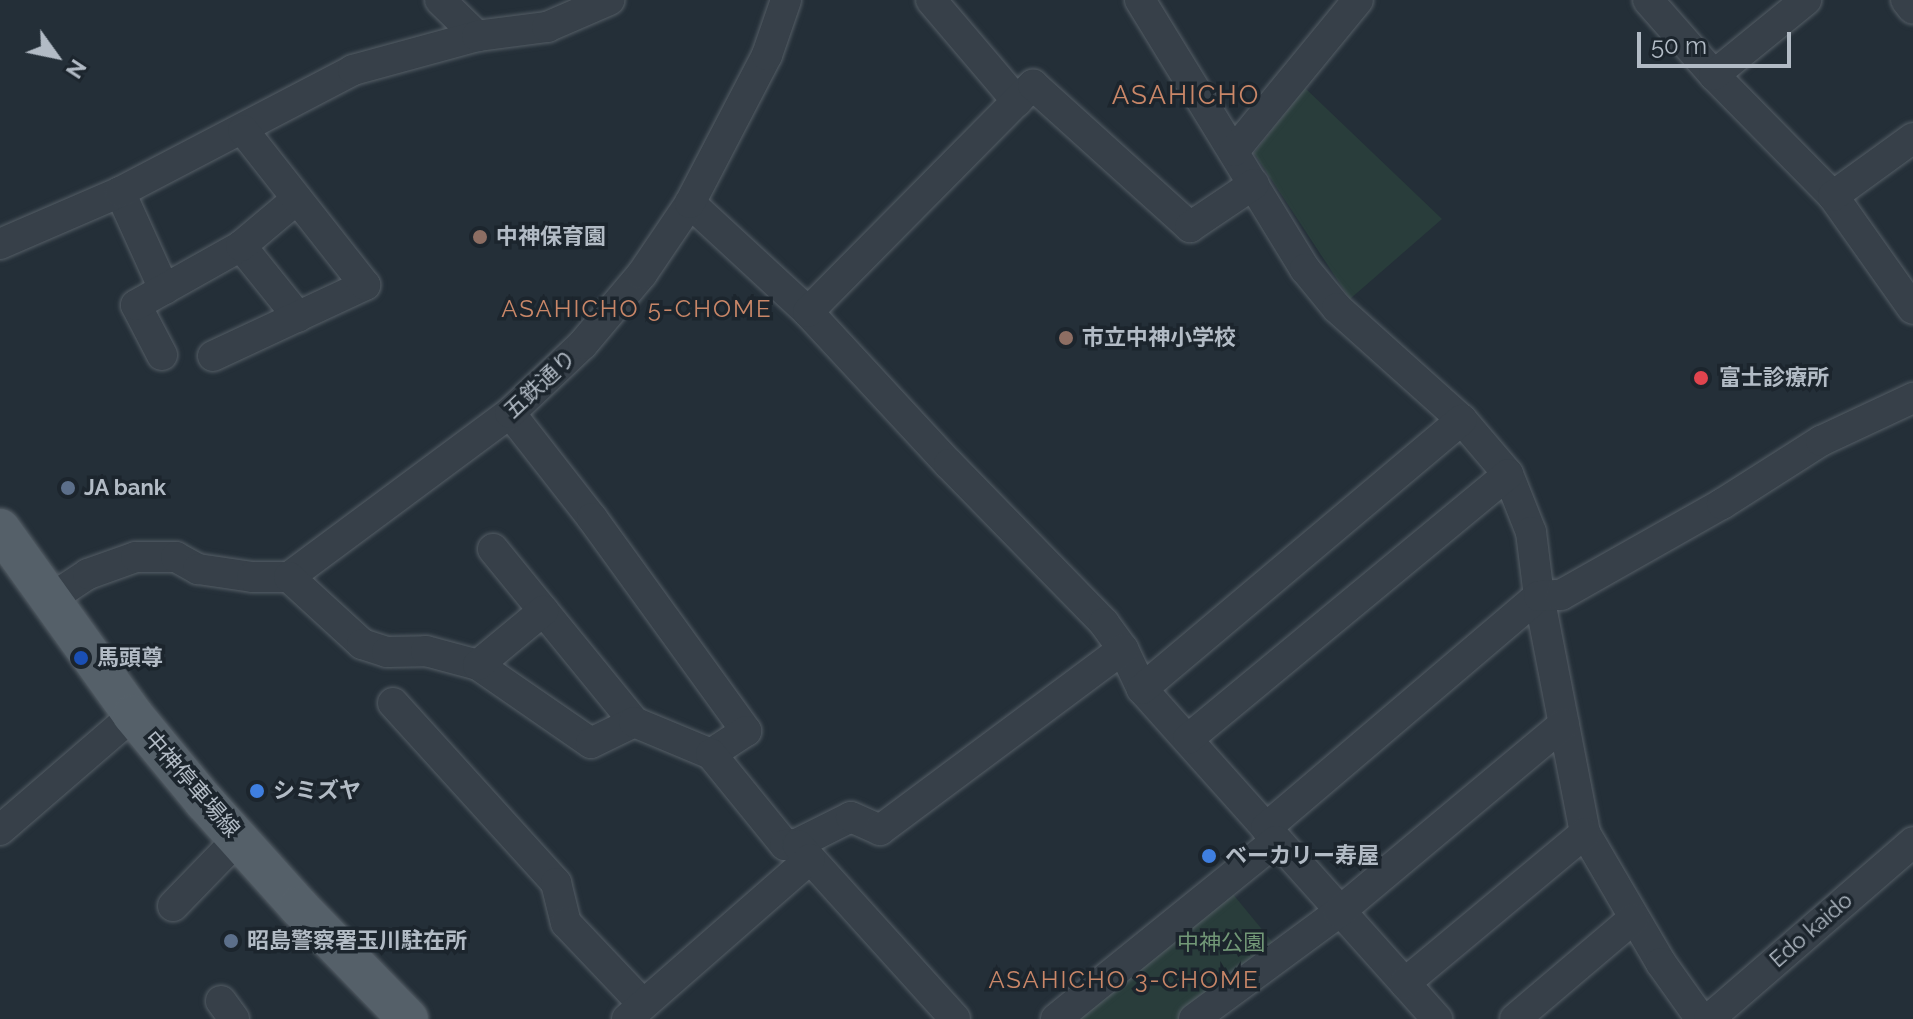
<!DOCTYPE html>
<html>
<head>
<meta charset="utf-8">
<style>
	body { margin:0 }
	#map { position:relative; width:1913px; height:1019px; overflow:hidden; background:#242f38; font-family:Raleway,"Noto Sans JP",sans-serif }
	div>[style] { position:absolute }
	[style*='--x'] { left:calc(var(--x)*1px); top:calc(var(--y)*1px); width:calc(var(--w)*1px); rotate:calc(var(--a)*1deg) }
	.green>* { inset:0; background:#293d3b }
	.roads { filter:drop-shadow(0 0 2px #555e66) drop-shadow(0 0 2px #555e66) }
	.minor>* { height:30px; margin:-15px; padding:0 15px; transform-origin:15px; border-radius:15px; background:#374049 }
	.major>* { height:40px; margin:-20px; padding:0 20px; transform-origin:20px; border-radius:20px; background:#556069 }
	.dots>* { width:22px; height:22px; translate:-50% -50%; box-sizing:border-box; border:4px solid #1c252d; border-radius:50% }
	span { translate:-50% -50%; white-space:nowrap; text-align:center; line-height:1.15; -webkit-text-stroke:7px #1c252d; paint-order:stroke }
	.poi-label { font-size:22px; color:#b2bbc5; font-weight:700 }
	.left { translate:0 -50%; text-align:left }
	.street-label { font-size:22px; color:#b2bbc5 }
	.park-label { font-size:22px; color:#729877 }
	.neighbourhood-label { font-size:24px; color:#ca8768; letter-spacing:2px }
	.quarter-label { font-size:26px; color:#ca8768; letter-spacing:2px }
	.north { position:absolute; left:16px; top:16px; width:80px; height:80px; -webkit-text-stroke:6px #1c252d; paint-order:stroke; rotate:123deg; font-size:22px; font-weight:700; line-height:32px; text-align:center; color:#b2bbc5 }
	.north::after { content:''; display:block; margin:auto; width:28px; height:36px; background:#b2bbc5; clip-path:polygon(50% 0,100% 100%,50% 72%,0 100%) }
	.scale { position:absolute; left:1637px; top:32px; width:154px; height:36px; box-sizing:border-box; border:4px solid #b2bbc5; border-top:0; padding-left:10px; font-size:24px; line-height:28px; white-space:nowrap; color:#b2bbc5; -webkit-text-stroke:6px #1c252d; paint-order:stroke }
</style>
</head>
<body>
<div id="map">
	<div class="green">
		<i style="clip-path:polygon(1305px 88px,1442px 219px,1350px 299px,1254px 153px)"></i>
		<i style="clip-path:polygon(1227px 887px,1279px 950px,1184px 1019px,1062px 1019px)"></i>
	</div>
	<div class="roads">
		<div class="minor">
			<i style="--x:440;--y:0;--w:52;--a:44.2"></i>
			<i style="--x:931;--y:0;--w:133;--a:49.6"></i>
			<i style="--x:1140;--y:0;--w:316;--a:58.5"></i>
			<i style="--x:1305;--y:269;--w:50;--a:50.6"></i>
			<i style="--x:1337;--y:308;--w:168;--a:41.9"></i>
			<i style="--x:1462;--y:420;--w:71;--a:49.6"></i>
			<i style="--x:1508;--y:474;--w:62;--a:68.4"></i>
			<i style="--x:1531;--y:532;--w:64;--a:82.9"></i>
			<i style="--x:1539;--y:596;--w:241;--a:79"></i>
			<i style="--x:1585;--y:833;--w:151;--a:59.7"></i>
			<i style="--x:1661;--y:963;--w:69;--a:54.5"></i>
			<i style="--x:1648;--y:0;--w:100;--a:48.7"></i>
			<i style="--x:1714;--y:75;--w:170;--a:45.5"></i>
			<i style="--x:1833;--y:196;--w:138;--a:54.7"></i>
			<i style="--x:1906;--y:0;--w:11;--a:52"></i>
			<i style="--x:1714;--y:75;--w:119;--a:-39.2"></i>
			<i style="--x:1234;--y:151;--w:195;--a:-50.6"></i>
			<i style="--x:120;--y:192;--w:107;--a:65.6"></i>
			<i style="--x:1833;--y:196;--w:99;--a:-35.9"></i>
			<i style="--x:690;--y:203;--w:161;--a:42.7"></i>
			<i style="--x:808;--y:312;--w:207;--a:47.2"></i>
			<i style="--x:949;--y:464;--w:222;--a:45.7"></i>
			<i style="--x:1104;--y:623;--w:32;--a:54"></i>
			<i style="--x:1123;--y:649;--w:44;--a:64.6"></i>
			<i style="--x:1142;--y:689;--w:443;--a:48.2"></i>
			<i style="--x:0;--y:244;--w:131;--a:-23.4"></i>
			<i style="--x:120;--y:192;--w:263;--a:-27.6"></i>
			<i style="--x:353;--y:70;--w:129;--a:-15.3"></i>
			<i style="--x:477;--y:36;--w:71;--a:-7.3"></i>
			<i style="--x:547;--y:27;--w:68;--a:-23.5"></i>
			<i style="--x:241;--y:246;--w:91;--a:51.2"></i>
			<i style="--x:808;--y:312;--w:320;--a:-45.3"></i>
			<i style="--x:1033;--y:85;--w:212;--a:42.1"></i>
			<i style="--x:1190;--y:227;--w:77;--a:-33.9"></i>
			<i style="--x:162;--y:355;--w:56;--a:-117.5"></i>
			<i style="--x:136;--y:305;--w:120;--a:-29.3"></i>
			<i style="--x:241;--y:246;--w:73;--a:-40"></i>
			<i style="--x:213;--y:356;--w:168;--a:-25"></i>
			<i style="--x:365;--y:285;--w:197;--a:-128.2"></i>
			<i style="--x:510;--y:413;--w:133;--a:52"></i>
			<i style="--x:592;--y:518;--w:263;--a:54.1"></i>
			<i style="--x:746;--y:731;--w:42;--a:146.7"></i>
			<i style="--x:493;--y:549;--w:223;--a:50.8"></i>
			<i style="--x:289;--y:577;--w:275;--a:-36.6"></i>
			<i style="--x:510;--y:413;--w:100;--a:-43.4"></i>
			<i style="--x:583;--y:344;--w:92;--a:-49.9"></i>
			<i style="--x:642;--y:274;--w:86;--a:-55.9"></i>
			<i style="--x:690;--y:203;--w:167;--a:-62.5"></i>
			<i style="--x:767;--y:55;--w:58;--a:-70.9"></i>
			<i style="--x:50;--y:599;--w:45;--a:-33.3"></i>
			<i style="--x:88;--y:574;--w:51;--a:-19.5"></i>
			<i style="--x:136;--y:557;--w:40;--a:0"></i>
			<i style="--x:176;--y:557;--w:25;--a:29"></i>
			<i style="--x:198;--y:569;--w:55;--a:8.4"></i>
			<i style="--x:252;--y:577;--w:37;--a:0"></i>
			<i style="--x:289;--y:577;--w:99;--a:42.5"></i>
			<i style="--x:362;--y:644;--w:26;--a:18"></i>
			<i style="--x:387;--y:652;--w:39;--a:-1"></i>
			<i style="--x:426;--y:651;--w:54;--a:15.1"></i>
			<i style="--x:478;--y:665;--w:137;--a:34.6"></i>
			<i style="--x:591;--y:743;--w:48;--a:-26"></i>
			<i style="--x:634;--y:722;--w:83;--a:22.6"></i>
			<i style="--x:711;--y:754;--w:117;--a:50.9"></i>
			<i style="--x:785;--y:845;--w:12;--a:-5"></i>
			<i style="--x:797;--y:844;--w:60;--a:-26.6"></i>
			<i style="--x:851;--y:817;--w:32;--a:24"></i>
			<i style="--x:880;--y:830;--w:303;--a:-36.7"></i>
			<i style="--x:478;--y:665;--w:85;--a:-39.7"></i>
			<i style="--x:1142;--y:689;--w:418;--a:-40.1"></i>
			<i style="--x:393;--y:703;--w:243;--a:47.8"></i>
			<i style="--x:556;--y:883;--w:41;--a:76"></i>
			<i style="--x:566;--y:923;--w:112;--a:46.5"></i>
			<i style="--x:1188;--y:739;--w:415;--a:-39.6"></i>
			<i style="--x:1266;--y:828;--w:358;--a:-40.4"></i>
			<i style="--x:1539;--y:596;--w:22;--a:-3"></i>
			<i style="--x:1561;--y:595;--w:185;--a:-29.5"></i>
			<i style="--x:1722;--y:504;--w:117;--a:-32.5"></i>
			<i style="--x:1821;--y:441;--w:102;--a:-25.1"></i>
			<i style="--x:0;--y:830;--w:176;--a:-40.8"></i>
			<i style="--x:798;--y:845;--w:234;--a:47.9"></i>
			<i style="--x:173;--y:906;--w:93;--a:-45.9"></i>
			<i style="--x:1405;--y:983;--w:234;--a:-39.8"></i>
			<i style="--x:221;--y:1001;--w:22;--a:54"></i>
			<i style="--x:627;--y:1019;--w:243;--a:-41.2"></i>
			<i style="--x:1056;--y:1019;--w:283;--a:-39"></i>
			<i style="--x:1194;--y:1019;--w:180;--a:-36.4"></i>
			<i style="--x:1339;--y:912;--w:293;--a:-39.9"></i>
			<i style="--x:1515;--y:1019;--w:155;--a:-40.3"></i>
			<i style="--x:1709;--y:1019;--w:270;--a:-40.9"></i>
		</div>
		<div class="major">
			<i style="--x:0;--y:529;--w:229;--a:54.4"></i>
			<i style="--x:133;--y:715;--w:112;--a:50.5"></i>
			<i style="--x:204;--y:801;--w:142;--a:48.1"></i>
			<i style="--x:299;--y:907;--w:156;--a:45.8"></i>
		</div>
	</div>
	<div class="dots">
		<i style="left:480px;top:237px;background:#8d6e63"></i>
		<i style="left:1066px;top:338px;background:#8d6e63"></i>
		<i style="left:1701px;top:378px;background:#e0444e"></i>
		<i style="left:68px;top:488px;background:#5c6f8a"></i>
		<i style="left:81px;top:658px;background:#1a4fb4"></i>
		<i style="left:257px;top:791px;background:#3f7fe0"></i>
		<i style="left:1209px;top:856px;background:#3f7fe0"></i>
		<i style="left:231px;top:941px;background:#5c6f8a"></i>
	</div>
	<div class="poi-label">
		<span class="left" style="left:496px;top:237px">中神保育園</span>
		<span class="left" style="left:1082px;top:338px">市立中神小学校</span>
		<span class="left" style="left:1719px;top:378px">富士診療所</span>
		<span class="left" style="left:84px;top:488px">JA bank</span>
		<span class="left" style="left:97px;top:658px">馬頭尊</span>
		<span class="left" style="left:273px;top:791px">シミズヤ</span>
		<span class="left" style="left:1225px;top:856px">ベーカリー寿屋</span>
		<span class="left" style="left:247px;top:941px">昭島警察署玉川駐在所</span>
	</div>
	<div class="street-label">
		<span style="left:540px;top:384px;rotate:-43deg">五鉄通り</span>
		<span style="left:192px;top:784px;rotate:49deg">中神停車場線</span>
		<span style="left:1811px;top:930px;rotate:-41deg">Edo kaido</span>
	</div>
	<div class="park-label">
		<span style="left:1221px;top:943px">中神公園</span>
	</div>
	<div class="neighbourhood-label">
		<span style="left:637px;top:309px">ASAHICHO 5-CHOME</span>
		<span style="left:1124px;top:980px">ASAHICHO 3-CHOME</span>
	</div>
	<div class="quarter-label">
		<span style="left:1186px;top:96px">ASAHICHO</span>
	</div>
	<div class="north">N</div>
	<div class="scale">50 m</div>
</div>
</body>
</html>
